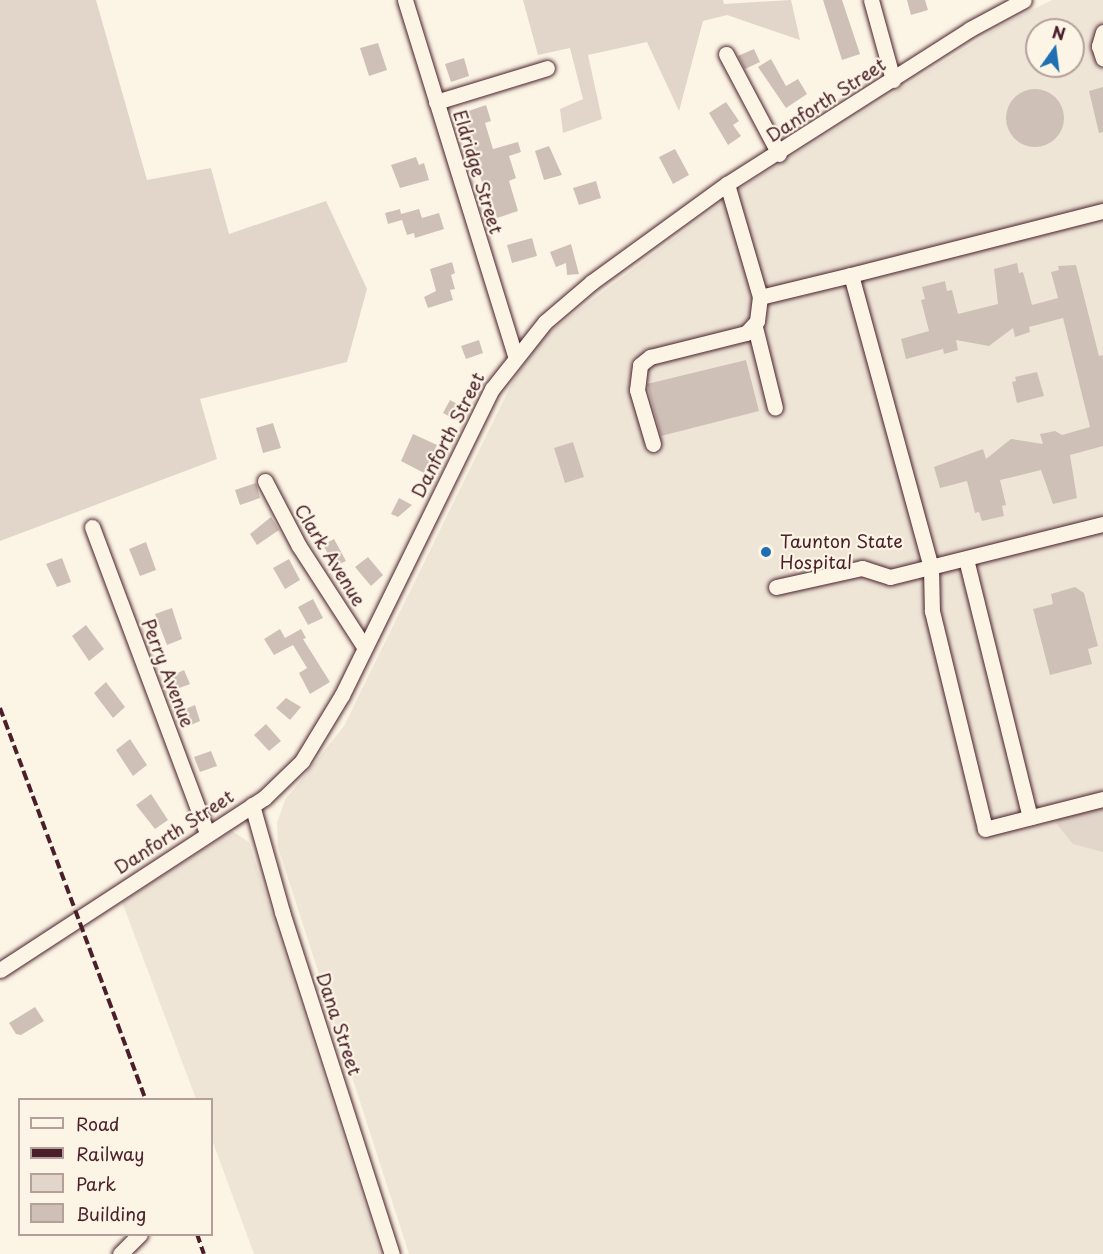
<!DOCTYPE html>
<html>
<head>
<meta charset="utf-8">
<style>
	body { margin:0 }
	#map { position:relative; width:1103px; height:1254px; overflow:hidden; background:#fcf5e5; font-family:"Playpen Sans",sans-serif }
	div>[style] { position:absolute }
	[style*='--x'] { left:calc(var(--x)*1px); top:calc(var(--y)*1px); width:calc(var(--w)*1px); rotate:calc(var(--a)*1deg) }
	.built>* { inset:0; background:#eee5d7 }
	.green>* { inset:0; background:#e2d5ca }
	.building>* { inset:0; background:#cfc0b7 }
	.round { border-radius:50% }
	.roads { filter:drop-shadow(0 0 2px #4a1f2b) drop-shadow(0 0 2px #4a1f2b) }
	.minor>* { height:15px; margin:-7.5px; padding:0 7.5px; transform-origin:7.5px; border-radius:7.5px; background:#fcf5e5 }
	.rail>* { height:4px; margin-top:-2px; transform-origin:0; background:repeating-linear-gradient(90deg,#4a1f2b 0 9px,transparent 0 13.5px) }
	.dots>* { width:16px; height:16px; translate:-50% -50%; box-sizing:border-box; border:3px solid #fcf5e5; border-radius:50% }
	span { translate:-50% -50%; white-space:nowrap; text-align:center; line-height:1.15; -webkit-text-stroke:4.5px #fcf5e5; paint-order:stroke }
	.street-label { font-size:18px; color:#4a1f2b }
	.poi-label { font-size:18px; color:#4a1f2b }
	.left { translate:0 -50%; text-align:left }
	.legend { position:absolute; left:18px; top:1098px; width:195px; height:138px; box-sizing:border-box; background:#fcf5e5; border:2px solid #b59f9b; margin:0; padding:8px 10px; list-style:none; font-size:18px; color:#4a1f2b }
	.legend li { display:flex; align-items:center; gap:12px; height:30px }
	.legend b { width:30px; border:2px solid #b59f9b }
	.north { position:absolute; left:1025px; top:18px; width:60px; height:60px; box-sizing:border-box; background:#fcf5e5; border:2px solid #b59f9b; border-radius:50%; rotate:14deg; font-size:16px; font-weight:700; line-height:24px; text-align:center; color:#4a1f2b }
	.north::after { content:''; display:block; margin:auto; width:21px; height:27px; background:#1f6fb2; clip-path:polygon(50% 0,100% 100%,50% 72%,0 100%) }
</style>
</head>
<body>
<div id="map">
	<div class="built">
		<i style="clip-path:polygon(evenodd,1052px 0,1103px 0,1103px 1254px,409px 1254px,278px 847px,277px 823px,285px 800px,344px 726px,514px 379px,544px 336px,744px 186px,1004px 24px,1052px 0,1037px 30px,1073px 30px,1073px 66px,1037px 66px,1037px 30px)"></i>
		<i style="clip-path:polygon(232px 831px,249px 842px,380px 1254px,254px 1254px,212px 1140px,212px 1100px,196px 1099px,122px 902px)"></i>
	</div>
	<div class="green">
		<i style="clip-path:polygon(0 0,96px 0,147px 180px,211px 168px,229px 234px,326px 201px,367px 289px,347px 362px,200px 399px,217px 459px,0 541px)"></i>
		<i style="clip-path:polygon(523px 0,723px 0,724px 4px,791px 0,800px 40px,727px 15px,703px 21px,679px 111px,647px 42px,588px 55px,602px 119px,563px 133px,560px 109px,583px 99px,570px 48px,538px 55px)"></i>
		<i style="clip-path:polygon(1103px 805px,1103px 852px,1073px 844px,1056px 823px,1060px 816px)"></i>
	</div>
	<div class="building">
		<i style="clip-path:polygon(823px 0,842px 0,860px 54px,842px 60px)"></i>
		<i style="clip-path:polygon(907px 0,925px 0,928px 10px,911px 15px)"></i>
		<i style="clip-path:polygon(378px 43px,387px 70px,369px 76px,360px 48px)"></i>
		<i style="clip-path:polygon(754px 49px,760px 62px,745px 69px,738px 56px)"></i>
		<i style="clip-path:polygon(464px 58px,469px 76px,451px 82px,445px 64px)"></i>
		<i style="clip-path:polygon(771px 59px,786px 86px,798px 79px,807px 94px,786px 108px,758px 67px)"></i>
		<i style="clip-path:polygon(1103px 87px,1103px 132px,1099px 133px,1089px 91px)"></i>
		<i class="round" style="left:1006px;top:89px;width:58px;height:58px"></i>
		<i style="clip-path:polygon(726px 102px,739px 121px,733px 125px,741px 136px,728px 145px,709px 113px)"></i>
		<i style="clip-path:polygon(486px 105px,491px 121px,485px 123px,493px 149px,518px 142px,521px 152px,509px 156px,516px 178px,509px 181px,518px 211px,497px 218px,488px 188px,484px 189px,460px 114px)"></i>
		<i style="clip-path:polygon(549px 146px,562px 175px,544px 180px,535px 151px)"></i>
		<i style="clip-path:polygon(675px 149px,689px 175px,673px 184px,659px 157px)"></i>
		<i style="clip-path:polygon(416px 157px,419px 165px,424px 163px,429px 180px,400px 188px,391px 165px)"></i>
		<i style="clip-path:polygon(596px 181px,601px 198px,579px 205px,573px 188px)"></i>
		<i style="clip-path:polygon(400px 209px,401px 214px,419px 209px,422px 218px,439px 213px,444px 229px,415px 238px,414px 233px,407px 235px,402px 220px,388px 224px,385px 213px)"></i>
		<i style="clip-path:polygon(532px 238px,537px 256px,512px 263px,507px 245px)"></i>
		<i style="clip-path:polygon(571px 244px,579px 274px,567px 275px,566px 263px,556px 267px,550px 252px)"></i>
		<i style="clip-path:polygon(452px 262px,455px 273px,451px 275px,455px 289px,450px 290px,453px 300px,428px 308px,424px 297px,436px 291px,430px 269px)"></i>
		<i style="clip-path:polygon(1017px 263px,1019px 273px,1023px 272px,1032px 305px,1058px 298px,1051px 272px,1059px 270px,1058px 266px,1076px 265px,1099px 356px,1103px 355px,1103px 446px,1070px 455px,1077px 498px,1053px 504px,1041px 470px,1021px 475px,1000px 480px,1006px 505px,1002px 506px,1004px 516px,982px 521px,979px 512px,975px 513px,967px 481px,940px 488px,934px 467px,983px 449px,986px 459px,1011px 439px,1043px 444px,1040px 434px,1055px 431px,1062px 435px,1090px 427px,1063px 318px,1029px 327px,1030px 332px,1015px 337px,1013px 328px,989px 346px,956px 340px,958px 350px,944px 354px,943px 349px,906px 359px,901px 339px,929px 331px,921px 300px,925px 299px,922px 287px,945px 281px,947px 291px,952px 290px,958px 314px,998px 304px,994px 269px)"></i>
		<i style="clip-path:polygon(479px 340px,483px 353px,466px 359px,461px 346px)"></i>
		<i style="clip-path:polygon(746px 360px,759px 411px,661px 436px,647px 384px)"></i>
		<i style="clip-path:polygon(1037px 372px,1044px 396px,1017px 403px,1012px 382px,1016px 381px,1015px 377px)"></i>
		<i style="clip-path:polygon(450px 400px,465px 408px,458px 421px,443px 413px)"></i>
		<i style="clip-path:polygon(273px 423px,281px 448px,263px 453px,256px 428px)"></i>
		<i style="clip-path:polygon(413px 434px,437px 445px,424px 473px,401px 461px)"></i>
		<i style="clip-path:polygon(573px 442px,584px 477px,565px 483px,554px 448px)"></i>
		<i style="clip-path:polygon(256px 483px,260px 498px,240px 505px,235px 490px)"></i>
		<i style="clip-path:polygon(399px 498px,412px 505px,398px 517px,391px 514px)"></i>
		<i style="clip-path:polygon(271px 517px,279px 530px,257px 545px,250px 534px)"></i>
		<i style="clip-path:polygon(334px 539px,346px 561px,335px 566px,323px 545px)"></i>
		<i style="clip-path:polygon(146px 542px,156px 570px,140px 576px,129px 549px)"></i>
		<i style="clip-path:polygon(368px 557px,383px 575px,371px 586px,355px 567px)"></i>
		<i style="clip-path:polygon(62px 558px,71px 582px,57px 587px,46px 564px)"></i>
		<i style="clip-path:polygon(289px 559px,300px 580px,285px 589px,273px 568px)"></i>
		<i style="clip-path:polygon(1075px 587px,1084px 593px,1098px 646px,1088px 649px,1092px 664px,1050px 675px,1033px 609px,1053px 604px,1051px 594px)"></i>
		<i style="clip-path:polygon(313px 599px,323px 618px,308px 625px,298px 607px)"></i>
		<i style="clip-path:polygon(172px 608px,182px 639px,167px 645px,155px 614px)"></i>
		<i style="clip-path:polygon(86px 625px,104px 649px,89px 661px,72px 636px)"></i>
		<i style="clip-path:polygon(280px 629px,285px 638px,301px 629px,306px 638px,303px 639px,330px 682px,310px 694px,299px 673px,307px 668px,293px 645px,274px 655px,264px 639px)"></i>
		<i style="clip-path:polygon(184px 670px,190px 684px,174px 690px,169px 677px)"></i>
		<i style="clip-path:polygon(106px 682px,125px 707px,113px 718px,94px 693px)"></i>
		<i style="clip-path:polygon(286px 698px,301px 707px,290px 720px,276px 708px)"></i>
		<i style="clip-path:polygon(195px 705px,200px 721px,184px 728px,178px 712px)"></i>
		<i style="clip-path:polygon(266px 724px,281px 741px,269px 751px,254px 735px)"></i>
		<i style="clip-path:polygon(130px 739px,147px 765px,133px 776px,116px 750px)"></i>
		<i style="clip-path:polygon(211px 751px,217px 766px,200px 772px,194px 757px)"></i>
		<i style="clip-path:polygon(151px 794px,168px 820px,155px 829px,136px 805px)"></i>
		<i style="clip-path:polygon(35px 1007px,44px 1021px,21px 1035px,16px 1034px,9px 1023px)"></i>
	</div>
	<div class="roads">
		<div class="minor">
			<i style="--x:405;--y:0;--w:372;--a:72.8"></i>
			<i style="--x:871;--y:0;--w:83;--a:74.6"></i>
			<i style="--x:1103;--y:32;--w:15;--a:106"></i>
			<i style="--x:1099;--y:46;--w:13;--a:72"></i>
			<i style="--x:726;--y:54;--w:113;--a:62.1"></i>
			<i style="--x:436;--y:102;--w:116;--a:-17"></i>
			<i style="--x:727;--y:184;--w:118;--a:73.7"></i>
			<i style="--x:760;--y:297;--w:94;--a:-13.6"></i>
			<i style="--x:851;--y:275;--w:304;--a:74.7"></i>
			<i style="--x:931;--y:568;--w:43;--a:88.7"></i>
			<i style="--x:932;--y:611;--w:224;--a:76.3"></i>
			<i style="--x:985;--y:829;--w:122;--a:-14.3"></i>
			<i style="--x:851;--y:275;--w:260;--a:-14.3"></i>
			<i style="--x:755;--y:327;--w:83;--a:76.1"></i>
			<i style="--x:653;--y:444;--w:56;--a:-106.5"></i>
			<i style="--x:637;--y:390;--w:25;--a:-83"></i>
			<i style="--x:640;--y:365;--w:13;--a:-39"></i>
			<i style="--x:650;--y:357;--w:99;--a:-14"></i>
			<i style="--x:746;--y:333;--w:16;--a:-47"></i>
			<i style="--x:757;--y:321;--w:24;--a:-83"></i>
			<i style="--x:265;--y:481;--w:73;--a:62.4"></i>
			<i style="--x:299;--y:546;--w:121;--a:57.1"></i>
			<i style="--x:92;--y:527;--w:327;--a:69.4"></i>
			<i style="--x:966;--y:559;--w:266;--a:76.1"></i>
			<i style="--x:776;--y:587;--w:88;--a:-12.5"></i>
			<i style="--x:862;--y:568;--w:29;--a:18"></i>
			<i style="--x:890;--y:577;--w:219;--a:-14"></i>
			<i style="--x:252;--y:805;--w:111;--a:74.3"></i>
			<i style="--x:282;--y:912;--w:359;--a:72.2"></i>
			<i style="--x:0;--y:970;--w:315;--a:-33.1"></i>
			<i style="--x:264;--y:798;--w:53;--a:-44.2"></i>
			<i style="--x:302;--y:761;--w:77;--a:-58.8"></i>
			<i style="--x:342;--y:695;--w:341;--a:-63.9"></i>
			<i style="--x:492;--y:389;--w:85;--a:-51.7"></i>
			<i style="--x:545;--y:322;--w:62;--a:-40.4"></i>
			<i style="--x:592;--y:282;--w:167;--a:-36"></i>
			<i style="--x:727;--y:184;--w:288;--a:-32.5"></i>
			<i style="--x:970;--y:29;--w:61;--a:-28.2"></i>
			<i style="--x:120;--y:1254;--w:28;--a:-45"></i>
		</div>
	</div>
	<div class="rail">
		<i style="--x:0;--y:708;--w:418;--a:69.6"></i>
		<i style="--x:197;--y:1234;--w:21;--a:71"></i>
	</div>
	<div class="dots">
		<i style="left:766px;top:552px;background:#1f6fb2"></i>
	</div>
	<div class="street-label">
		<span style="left:826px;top:100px;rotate:-33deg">Danforth Street</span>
		<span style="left:478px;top:172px;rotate:73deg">Eldridge Street</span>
		<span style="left:448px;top:435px;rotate:-63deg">Danforth Street</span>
		<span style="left:330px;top:555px;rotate:58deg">Clark Avenue</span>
		<span style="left:168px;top:673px;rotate:69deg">Perry Avenue</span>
		<span style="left:174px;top:832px;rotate:-33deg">Danforth Street</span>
		<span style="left:339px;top:1024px;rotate:72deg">Dana Street</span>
	</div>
	<div class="poi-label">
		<span class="left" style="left:780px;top:552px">Taunton State<br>Hospital</span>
	</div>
	<ul class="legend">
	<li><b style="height:8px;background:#fcf5e5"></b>Road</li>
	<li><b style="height:8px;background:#4a1f2b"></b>Railway</li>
	<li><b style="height:16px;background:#e2d5ca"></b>Park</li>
	<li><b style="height:16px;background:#cfc0b7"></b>Building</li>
	</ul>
	<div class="north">N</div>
</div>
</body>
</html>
